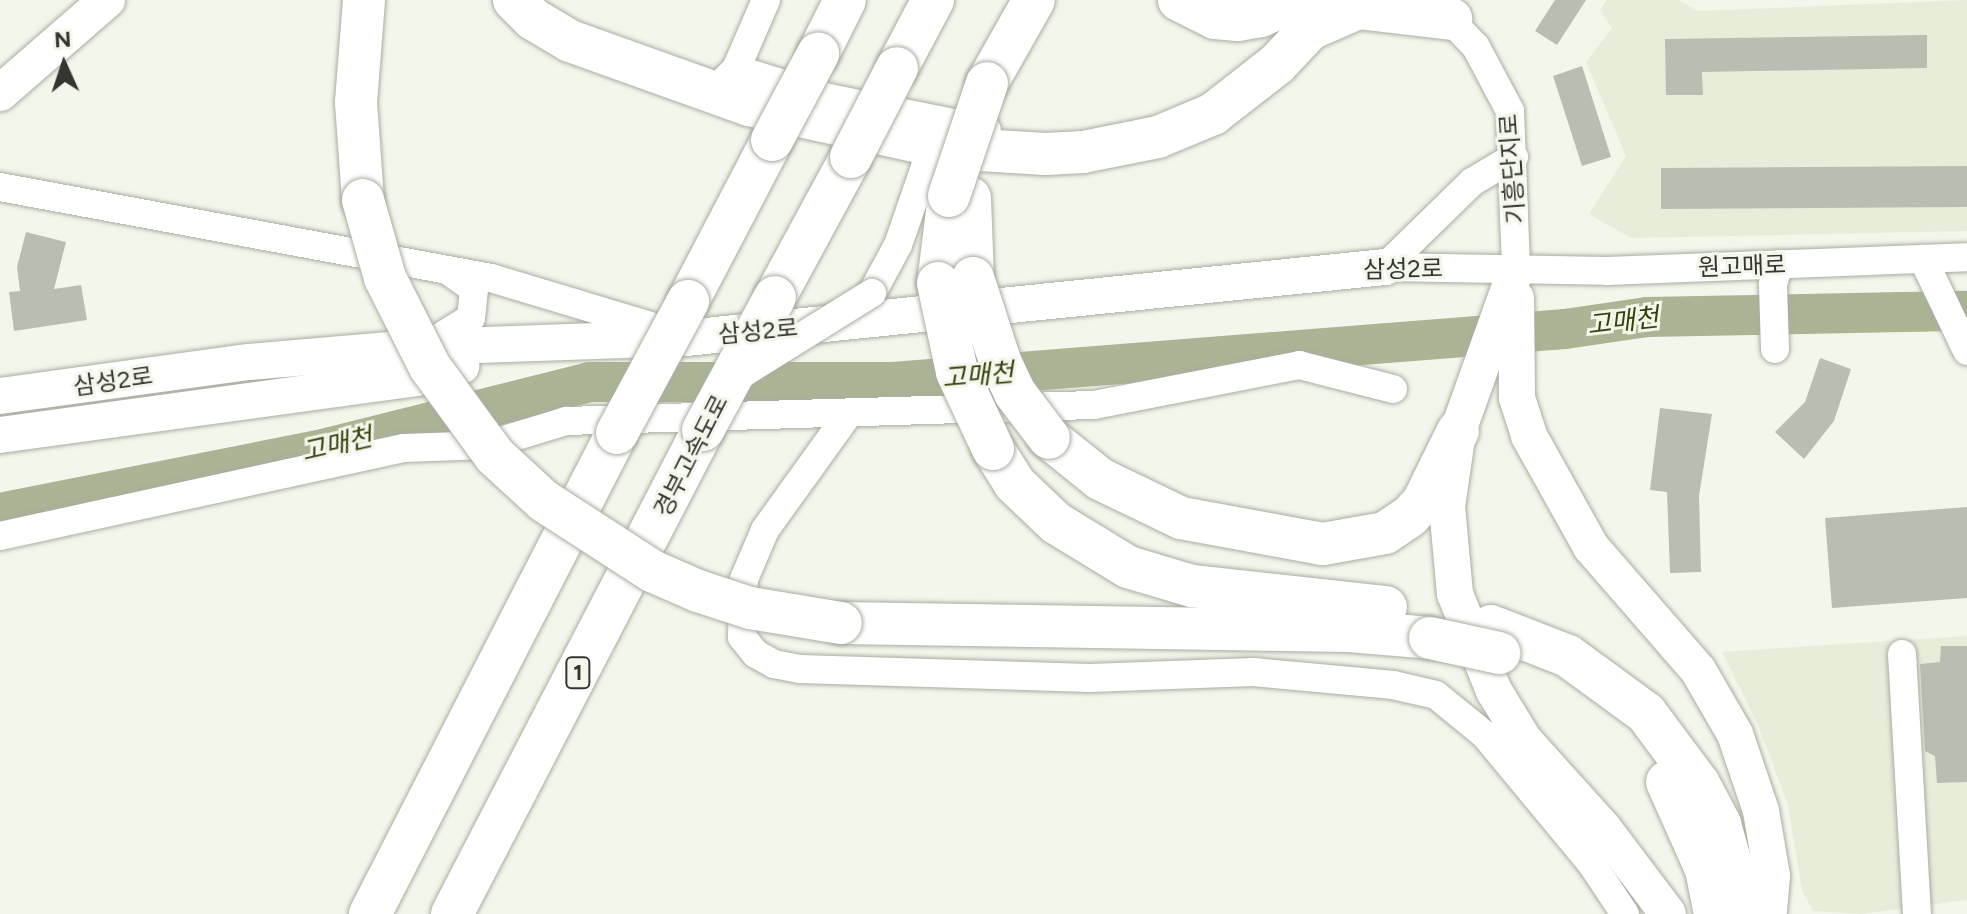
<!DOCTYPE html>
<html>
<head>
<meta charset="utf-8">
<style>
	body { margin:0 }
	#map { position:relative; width:1967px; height:914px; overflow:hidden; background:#f3f7eb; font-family:Figtree,"Noto Sans KR",sans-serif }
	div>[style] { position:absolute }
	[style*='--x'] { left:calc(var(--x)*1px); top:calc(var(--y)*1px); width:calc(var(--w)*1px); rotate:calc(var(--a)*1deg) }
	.built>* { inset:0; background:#e7edd9 }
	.river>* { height:40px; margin:-20px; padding:0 20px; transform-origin:20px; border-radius:20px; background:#abb495 }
	.building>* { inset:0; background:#babeb2 }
	.roads { filter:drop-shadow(0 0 2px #a9ada1) drop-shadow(0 0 2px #a9ada1) }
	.minor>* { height:28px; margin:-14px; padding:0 14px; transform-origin:14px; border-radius:14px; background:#fff }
	.major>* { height:36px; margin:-18px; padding:0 18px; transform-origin:18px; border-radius:18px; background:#fff }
	.highway>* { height:42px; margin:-21px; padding:0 21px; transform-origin:21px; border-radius:21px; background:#fff }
	.bridges { filter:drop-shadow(0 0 2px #a9ada1) drop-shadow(0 0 2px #a9ada1) }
	.minor-bridge>* { height:28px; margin:-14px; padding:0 14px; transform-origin:14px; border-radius:14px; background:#fff }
	.highway-bridge>* { height:42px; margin:-21px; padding:0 21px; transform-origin:21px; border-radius:21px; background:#fff }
	span { translate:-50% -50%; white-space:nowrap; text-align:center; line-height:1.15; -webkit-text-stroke:6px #f3f7eb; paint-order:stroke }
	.shield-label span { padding:2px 6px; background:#f3f7eb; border:2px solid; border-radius:6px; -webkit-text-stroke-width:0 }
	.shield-label { font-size:22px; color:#343530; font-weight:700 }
	.street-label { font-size:24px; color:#343530 }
	.water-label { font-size:26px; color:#37410e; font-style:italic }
	.north { position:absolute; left:24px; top:24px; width:80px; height:80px; -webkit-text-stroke:6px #f3f7eb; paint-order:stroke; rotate:357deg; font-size:22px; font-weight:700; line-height:32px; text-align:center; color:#343530 }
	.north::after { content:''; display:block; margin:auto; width:28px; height:36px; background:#343530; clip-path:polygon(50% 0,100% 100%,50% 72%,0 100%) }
</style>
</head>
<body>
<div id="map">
	<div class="built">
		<i style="clip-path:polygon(1607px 0,1679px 0,1698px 11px,1967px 0,1967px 231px,1631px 238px,1589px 214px,1626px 156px,1586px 62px,1612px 28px,1600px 10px)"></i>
		<i style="clip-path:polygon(1967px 636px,1967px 900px,1861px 914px,1813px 911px,1802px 891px,1788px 805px,1758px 725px,1722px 652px)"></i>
	</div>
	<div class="river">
		<i style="--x:0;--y:513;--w:325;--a:-11.2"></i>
		<i style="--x:319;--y:450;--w:278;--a:-14.1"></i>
		<i style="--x:589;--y:382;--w:304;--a:0"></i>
		<i style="--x:893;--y:382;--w:674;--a:-4.51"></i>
		<i style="--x:1565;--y:329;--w:83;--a:-8.3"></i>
		<i style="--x:1647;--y:317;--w:320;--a:-1.1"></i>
	</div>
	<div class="building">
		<i style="clip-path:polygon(1555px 0,1586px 0,1557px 45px,1535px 31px)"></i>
		<i style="clip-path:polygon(1927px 35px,1927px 68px,1702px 72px,1703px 95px,1666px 95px,1665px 39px)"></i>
		<i style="clip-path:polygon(1582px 66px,1611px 157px,1582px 166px,1553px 76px)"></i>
		<i style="clip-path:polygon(1967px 166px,1967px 207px,1661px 209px,1661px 168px)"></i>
		<i style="clip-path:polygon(26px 232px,66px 242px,54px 289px,81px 285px,87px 320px,14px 331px,9px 292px,20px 291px,17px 267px)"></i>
		<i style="clip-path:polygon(1820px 358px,1851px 369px,1834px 421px,1804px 459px,1775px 432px,1805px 402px)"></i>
		<i style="clip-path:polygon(1660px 408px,1712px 414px,1699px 496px,1701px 572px,1670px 573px,1667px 492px,1650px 490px)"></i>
		<i style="clip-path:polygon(1967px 507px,1967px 598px,1832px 608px,1825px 518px)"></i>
		<i style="clip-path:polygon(1941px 646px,1967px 646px,1967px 782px,1937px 783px,1935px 756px,1925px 751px,1920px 664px,1940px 662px)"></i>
	</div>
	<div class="roads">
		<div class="minor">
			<i style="--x:1438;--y:7;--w:55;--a:46.5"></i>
			<i style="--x:1476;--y:47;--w:72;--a:62"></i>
			<i style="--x:1510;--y:111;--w:158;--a:87.8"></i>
			<i style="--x:736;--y:69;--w:97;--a:17.3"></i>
			<i style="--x:829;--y:98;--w:161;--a:11.4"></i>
			<i style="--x:725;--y:80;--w:16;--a:-45"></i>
			<i style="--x:736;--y:69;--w:75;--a:-66.5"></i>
			<i style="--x:0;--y:187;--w:499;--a:10.5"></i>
			<i style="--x:491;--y:278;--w:195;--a:16.7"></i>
			<i style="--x:1923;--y:259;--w:102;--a:64.4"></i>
			<i style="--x:1385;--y:267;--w:222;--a:1"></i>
			<i style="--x:1607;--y:271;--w:360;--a:-2.2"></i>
			<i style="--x:1385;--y:267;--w:122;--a:-44.3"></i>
			<i style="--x:1472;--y:182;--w:49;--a:-30.8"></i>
			<i style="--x:872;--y:293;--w:55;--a:-61.6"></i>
			<i style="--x:898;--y:245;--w:83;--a:-70.9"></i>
			<i style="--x:925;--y:167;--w:28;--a:-42"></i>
			<i style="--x:424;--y:347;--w:55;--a:-31.7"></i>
			<i style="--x:471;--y:318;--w:29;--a:-84"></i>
			<i style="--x:474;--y:289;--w:32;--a:-145"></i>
			<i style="--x:1775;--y:349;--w:65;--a:-91.8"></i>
			<i style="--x:1773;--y:284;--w:21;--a:-73"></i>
			<i style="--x:849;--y:413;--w:144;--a:125.7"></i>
			<i style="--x:765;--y:530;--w:53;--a:113.2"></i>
			<i style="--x:744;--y:579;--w:58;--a:92"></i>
			<i style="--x:742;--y:637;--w:22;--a:51"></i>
			<i style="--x:756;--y:654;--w:21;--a:29"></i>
			<i style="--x:774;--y:664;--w:26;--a:11"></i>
			<i style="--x:800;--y:669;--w:290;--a:1.8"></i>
			<i style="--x:1090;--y:678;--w:163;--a:-2.1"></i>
			<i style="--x:1253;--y:672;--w:141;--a:5.3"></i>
			<i style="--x:1393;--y:685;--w:44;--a:13.1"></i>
			<i style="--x:1436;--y:695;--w:63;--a:39.2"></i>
			<i style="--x:1485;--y:735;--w:166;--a:50.4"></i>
			<i style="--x:1591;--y:863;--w:61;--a:56.3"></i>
			<i style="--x:0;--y:536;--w:413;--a:-12.3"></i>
			<i style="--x:404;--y:448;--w:83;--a:-2.1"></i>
			<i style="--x:487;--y:445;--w:83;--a:-16.9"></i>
			<i style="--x:566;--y:421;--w:528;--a:-1.74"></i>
			<i style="--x:1094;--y:405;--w:209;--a:-11"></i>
			<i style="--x:1299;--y:365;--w:97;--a:14.3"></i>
			<i style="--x:1902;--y:654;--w:260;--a:86.7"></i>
		</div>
		<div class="major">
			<i style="--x:0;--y:93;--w:142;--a:-41"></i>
			<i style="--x:1516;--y:269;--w:172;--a:109.7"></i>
			<i style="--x:1458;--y:431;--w:76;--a:98.3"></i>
			<i style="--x:1447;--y:506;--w:88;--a:84.8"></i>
			<i style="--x:1455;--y:594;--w:105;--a:68.1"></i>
			<i style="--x:1494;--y:691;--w:57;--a:58.5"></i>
			<i style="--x:1524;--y:740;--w:120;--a:48"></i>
			<i style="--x:1604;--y:829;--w:106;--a:53"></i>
			<i style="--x:1516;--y:298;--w:100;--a:89.4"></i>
			<i style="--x:1517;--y:398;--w:40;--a:72"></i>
			<i style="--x:1529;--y:436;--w:127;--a:60.8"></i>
			<i style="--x:1591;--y:547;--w:163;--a:49"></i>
			<i style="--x:1698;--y:670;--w:74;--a:60"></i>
			<i style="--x:1735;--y:734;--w:81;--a:71.3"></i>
			<i style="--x:1761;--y:811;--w:66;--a:80.4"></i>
			<i style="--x:1772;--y:876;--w:38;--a:95"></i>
			<i style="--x:0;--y:396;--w:251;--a:-7.8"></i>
			<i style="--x:249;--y:362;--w:176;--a:-4.9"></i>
			<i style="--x:424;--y:347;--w:262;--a:-2"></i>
			<i style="--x:686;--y:338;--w:703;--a:-5.8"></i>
			<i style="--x:0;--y:435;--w:427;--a:-7.8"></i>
			<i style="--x:423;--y:377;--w:40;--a:-16"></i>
		</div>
		<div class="highway">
			<i style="--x:514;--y:0;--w:27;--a:45"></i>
			<i style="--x:533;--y:19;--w:43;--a:30.7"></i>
			<i style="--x:570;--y:41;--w:190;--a:19.7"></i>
			<i style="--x:749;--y:105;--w:202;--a:12.3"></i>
			<i style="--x:946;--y:148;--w:100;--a:3.4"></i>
			<i style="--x:1046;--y:154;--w:37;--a:-3"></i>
			<i style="--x:1083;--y:152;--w:76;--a:-11.3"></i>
			<i style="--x:1158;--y:137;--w:60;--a:-22.7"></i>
			<i style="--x:1213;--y:114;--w:81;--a:-38"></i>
			<i style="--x:1277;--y:64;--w:48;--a:-46.7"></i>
			<i style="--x:1310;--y:29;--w:32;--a:-64"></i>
			<i style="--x:1179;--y:0;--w:40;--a:26.6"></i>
			<i style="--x:1215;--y:18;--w:23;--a:5"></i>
			<i style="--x:1238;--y:20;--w:23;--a:-10"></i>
			<i style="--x:1261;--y:16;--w:38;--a:-25"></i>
			<i style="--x:1310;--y:29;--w:52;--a:-23.6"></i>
			<i style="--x:1358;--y:8;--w:94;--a:6.7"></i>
			<i style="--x:818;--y:54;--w:60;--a:-63.4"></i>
			<i style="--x:897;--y:68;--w:77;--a:-62.1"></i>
			<i style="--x:987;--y:83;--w:95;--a:-60.5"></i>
			<i style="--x:970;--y:198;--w:80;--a:87.9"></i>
			<i style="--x:363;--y:200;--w:98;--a:-94.1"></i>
			<i style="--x:356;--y:102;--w:102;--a:-85.5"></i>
			<i style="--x:938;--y:283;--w:88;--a:-82.8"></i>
			<i style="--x:775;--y:297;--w:159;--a:-61.5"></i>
			<i style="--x:688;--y:301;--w:182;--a:-62.4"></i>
			<i style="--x:1049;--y:438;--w:65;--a:38.8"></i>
			<i style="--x:1100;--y:479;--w:90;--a:25.7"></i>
			<i style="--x:1181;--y:518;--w:144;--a:10.4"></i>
			<i style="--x:1323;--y:544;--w:63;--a:-10.1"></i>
			<i style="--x:1385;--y:533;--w:30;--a:-34"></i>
			<i style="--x:1410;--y:516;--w:19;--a:-47"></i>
			<i style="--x:1423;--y:502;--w:79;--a:-63.8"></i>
			<i style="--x:993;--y:449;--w:41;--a:57.8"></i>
			<i style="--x:1015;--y:484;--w:57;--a:43.6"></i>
			<i style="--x:1056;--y:523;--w:84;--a:31.4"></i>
			<i style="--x:1128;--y:567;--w:67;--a:16.5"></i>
			<i style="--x:1192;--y:586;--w:195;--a:6.2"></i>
			<i style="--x:841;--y:623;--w:508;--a:0.9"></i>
			<i style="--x:1349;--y:631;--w:81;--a:4.9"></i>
			<i style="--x:1491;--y:626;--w:83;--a:21.3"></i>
			<i style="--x:1568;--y:656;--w:97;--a:36.2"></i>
			<i style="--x:1646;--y:713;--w:89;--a:53.3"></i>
			<i style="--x:1699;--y:784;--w:45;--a:62.3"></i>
			<i style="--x:1720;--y:824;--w:93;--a:74.5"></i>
			<i style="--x:1667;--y:782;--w:95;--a:65.9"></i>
			<i style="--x:1706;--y:869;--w:46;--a:78.7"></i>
			<i style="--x:370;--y:914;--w:541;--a:-62.82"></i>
			<i style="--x:452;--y:914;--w:545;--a:-62.59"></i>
		</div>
	</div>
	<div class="bridges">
		<div class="minor-bridge">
			<i style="--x:732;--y:380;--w:165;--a:-31.9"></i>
		</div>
		<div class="highway-bridge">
			<i style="--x:772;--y:140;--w:98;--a:-61.9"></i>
			<i style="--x:851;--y:157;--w:100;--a:-62.7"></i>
			<i style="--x:949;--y:196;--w:119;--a:-71.4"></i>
			<i style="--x:363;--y:200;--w:81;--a:74.2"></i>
			<i style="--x:385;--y:278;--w:100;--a:63.2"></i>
			<i style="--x:430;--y:367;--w:110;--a:53.9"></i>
			<i style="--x:495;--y:456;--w:67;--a:42.6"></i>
			<i style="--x:544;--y:501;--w:129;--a:32.9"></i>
			<i style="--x:652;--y:571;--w:50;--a:23.5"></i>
			<i style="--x:698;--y:591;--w:55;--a:18.1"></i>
			<i style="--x:750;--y:608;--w:92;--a:9.4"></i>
			<i style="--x:973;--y:278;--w:87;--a:72"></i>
			<i style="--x:1000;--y:361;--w:35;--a:65"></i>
			<i style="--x:1015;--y:393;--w:56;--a:52.9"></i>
			<i style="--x:938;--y:283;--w:91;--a:77.9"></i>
			<i style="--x:957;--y:372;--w:85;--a:64.9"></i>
			<i style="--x:703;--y:430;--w:151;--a:-61.6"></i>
			<i style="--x:617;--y:433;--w:150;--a:-61.7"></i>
			<i style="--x:1430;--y:638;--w:71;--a:12.3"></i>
		</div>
	</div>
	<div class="shield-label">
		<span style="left:578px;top:673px">1</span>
	</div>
	<div class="street-label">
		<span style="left:1512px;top:169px;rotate:-94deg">기흥단지로</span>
		<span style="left:1742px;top:266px;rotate:-2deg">원고매로</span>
		<span style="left:1403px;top:269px;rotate:-1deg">삼성2로</span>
		<span style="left:758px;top:331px;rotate:-5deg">삼성2로</span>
		<span style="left:113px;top:381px;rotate:-8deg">삼성2로</span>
		<span style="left:691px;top:456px;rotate:-63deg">경부고속도로</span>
	</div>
	<div class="water-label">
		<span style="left:1623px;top:322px;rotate:-7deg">고매천</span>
		<span style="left:978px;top:376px;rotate:-5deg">고매천</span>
		<span style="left:337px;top:445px;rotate:-13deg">고매천</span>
	</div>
	<div class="north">N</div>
</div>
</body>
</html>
